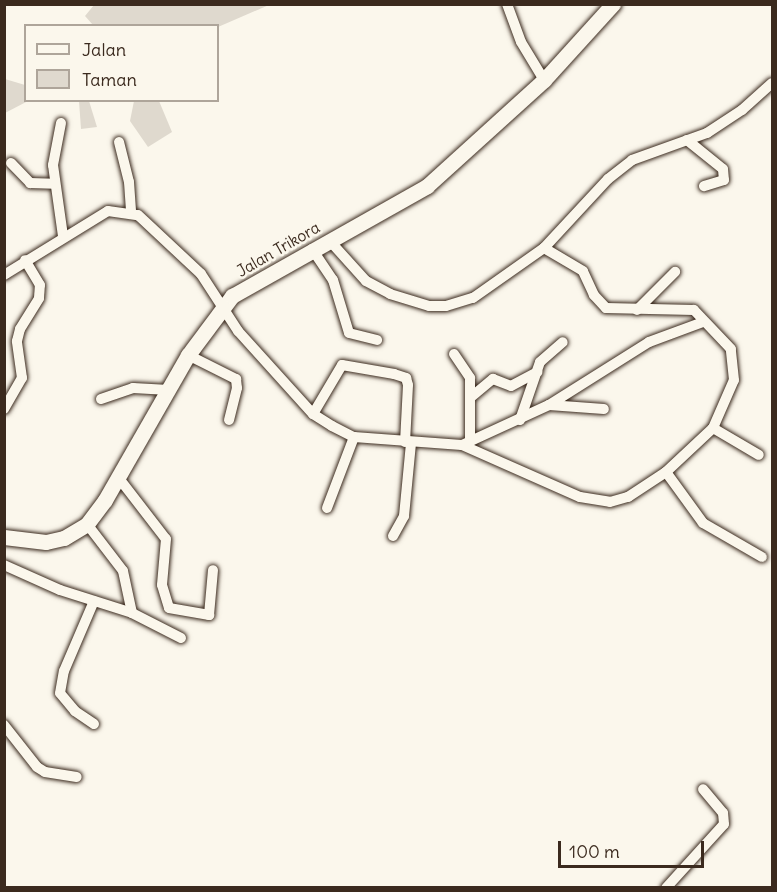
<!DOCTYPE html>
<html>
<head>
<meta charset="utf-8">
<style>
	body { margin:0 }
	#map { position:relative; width:777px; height:892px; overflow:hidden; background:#fbf7ec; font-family:Delius,sans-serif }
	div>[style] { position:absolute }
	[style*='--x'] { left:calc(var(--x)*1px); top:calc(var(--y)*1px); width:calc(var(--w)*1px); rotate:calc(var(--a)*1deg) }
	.green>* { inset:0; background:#dfd9ce }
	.roads { filter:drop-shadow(0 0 2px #3b2a1e) drop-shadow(0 0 2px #3b2a1e) }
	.street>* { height:10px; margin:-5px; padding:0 5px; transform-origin:5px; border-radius:5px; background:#fbf7ec }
	.secondary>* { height:15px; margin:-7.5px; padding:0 7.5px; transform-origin:7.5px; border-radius:7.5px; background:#fbf7ec }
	span { translate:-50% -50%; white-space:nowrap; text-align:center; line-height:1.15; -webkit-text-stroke:5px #fbf7ec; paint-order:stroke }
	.street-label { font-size:16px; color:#3b2a1e }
	.frame { position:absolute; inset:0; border:6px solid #3b2a1e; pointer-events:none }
	.legend { position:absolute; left:24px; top:24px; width:195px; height:78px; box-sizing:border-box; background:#fbf7ec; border:2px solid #aea59a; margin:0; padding:8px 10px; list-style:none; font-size:18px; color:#3b2a1e }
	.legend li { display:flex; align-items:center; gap:12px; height:30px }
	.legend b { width:30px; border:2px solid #aea59a }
	.scale { position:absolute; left:558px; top:841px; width:146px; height:27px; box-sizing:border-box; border:3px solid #3b2a1e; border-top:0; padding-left:8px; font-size:18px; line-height:21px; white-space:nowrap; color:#3b2a1e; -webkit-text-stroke:4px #fbf7ec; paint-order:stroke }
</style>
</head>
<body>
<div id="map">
	<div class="green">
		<i style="clip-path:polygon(94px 5px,94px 4px,269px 5px,218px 27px,93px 25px,85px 16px)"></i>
		<i style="clip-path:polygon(5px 79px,25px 85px,28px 101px,5px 113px)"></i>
		<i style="clip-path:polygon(79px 101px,89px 101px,97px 127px,81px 129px)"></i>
		<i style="clip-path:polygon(134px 101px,159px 101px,172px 132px,148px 147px,130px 121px)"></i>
	</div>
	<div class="roads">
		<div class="street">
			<i style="--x:507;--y:4;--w:40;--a:69.8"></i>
			<i style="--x:521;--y:42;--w:44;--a:58.8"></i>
			<i style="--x:61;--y:123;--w:43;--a:100.8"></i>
			<i style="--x:53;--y:165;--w:72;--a:82"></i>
			<i style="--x:687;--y:140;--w:46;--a:38.9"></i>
			<i style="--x:723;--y:169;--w:11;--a:85"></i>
			<i style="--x:724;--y:180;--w:21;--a:163"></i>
			<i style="--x:119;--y:142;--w:41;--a:76"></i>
			<i style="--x:129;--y:182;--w:31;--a:86"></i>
			<i style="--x:11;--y:163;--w:28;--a:46"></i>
			<i style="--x:30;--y:183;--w:24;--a:2"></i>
			<i style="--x:329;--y:240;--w:55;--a:47.9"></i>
			<i style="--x:366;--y:281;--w:27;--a:28"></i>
			<i style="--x:390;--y:294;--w:41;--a:17.1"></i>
			<i style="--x:429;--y:306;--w:17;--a:0"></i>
			<i style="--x:446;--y:306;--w:28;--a:-17"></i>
			<i style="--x:473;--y:298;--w:87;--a:-35.2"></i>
			<i style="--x:544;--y:248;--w:94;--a:-47.2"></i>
			<i style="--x:608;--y:179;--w:31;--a:-38"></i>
			<i style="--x:632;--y:160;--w:80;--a:-19.8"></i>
			<i style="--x:707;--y:133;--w:42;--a:-33.3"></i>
			<i style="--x:742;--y:110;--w:40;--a:-42"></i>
			<i style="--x:312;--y:249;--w:37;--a:56"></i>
			<i style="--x:333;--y:280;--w:55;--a:73.2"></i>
			<i style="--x:349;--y:333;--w:29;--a:14"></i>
			<i style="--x:4;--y:275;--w:122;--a:-31.6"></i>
			<i style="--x:108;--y:211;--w:30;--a:8"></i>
			<i style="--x:138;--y:215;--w:86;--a:43.1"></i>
			<i style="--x:201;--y:274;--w:68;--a:57"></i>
			<i style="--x:238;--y:331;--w:112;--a:47.9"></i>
			<i style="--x:313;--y:414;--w:22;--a:32"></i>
			<i style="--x:332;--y:426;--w:25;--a:27"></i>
			<i style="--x:354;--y:437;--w:108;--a:4.2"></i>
			<i style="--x:462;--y:445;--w:129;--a:23.8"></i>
			<i style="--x:580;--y:497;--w:30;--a:9"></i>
			<i style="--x:610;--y:502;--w:19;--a:-16"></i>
			<i style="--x:628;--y:497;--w:45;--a:-33.3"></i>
			<i style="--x:666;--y:472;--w:64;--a:-43.1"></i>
			<i style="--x:713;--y:428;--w:52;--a:-66.4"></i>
			<i style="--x:734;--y:380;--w:31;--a:-96"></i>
			<i style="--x:731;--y:349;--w:54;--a:-133.5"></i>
			<i style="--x:694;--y:310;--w:88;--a:-178.7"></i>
			<i style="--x:606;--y:308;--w:18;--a:-133"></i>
			<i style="--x:594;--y:295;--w:26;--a:-115"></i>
			<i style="--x:583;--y:271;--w:45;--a:-149.5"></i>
			<i style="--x:637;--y:310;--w:54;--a:-45"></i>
			<i style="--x:454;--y:354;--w:29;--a:56"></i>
			<i style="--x:470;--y:378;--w:64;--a:90"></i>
			<i style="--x:188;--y:355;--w:54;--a:26.6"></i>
			<i style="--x:236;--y:379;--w:9;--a:84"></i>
			<i style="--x:237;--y:388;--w:33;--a:104"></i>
			<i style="--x:470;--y:398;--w:30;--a:-40"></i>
			<i style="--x:493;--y:379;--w:19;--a:21"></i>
			<i style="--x:511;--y:386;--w:30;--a:-28"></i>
			<i style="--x:101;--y:399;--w:34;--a:-19"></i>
			<i style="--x:133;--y:388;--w:36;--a:3"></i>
			<i style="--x:549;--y:405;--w:55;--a:4.2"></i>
			<i style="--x:4;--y:409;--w:36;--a:-60"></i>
			<i style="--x:22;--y:378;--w:37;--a:-98"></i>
			<i style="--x:17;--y:341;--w:12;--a:-76"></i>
			<i style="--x:20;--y:329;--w:36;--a:-58"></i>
			<i style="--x:39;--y:298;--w:13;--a:-86"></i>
			<i style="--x:40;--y:285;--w:29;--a:-121"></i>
			<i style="--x:313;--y:414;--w:57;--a:-59.4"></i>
			<i style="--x:342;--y:365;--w:53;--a:9.8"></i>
			<i style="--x:394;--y:374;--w:13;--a:18"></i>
			<i style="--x:406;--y:378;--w:7;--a:74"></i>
			<i style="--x:408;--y:385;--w:57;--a:93"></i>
			<i style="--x:520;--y:420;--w:61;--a:-71"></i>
			<i style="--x:540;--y:362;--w:30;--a:-41"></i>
			<i style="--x:713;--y:428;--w:53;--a:30.4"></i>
			<i style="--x:462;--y:445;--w:96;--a:-24.7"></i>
			<i style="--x:549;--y:405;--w:118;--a:-32.2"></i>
			<i style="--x:649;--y:342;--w:58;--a:-20.3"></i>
			<i style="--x:666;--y:472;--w:63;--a:54"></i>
			<i style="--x:703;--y:523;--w:68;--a:30"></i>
			<i style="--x:118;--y:477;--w:78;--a:52.3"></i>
			<i style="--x:166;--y:539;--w:46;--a:95"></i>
			<i style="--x:162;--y:585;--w:24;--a:73"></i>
			<i style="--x:169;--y:608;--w:41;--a:9.9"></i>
			<i style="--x:209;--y:615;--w:45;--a:-84.9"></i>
			<i style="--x:327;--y:508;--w:76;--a:-69.2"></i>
			<i style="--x:87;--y:524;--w:59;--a:52.5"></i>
			<i style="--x:123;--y:571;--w:43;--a:77.9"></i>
			<i style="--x:393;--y:536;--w:23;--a:-61"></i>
			<i style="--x:404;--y:516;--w:73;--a:-84.5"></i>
			<i style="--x:4;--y:565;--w:61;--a:24.1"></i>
			<i style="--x:60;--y:590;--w:76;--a:17.7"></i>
			<i style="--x:132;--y:613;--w:55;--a:27"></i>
			<i style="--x:94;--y:724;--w:23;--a:-146"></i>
			<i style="--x:75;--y:711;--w:23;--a:-130"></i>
			<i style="--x:60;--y:693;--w:22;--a:-80"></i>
			<i style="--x:64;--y:671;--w:76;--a:-66.8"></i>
			<i style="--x:4;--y:725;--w:53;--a:51.8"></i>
			<i style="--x:37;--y:767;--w:9;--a:32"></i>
			<i style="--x:45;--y:772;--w:32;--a:9"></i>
			<i style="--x:666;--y:888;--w:86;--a:-47.8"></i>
			<i style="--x:724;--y:824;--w:11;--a:-95"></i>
			<i style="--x:723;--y:813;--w:31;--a:-130"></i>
		</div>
		<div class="secondary">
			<i style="--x:4;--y:537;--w:42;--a:6.8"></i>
			<i style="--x:46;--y:542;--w:18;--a:-13"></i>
			<i style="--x:64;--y:538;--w:27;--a:-31"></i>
			<i style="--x:87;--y:524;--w:30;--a:-53"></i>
			<i style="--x:105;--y:500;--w:167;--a:-60.2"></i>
			<i style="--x:188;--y:355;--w:74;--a:-53.3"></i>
			<i style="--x:232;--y:296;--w:224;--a:-29.4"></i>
			<i style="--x:427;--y:186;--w:158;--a:-42.2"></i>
			<i style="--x:544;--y:80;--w:103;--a:-47.8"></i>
		</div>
	</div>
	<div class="street-label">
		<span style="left:278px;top:249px;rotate:-30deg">Jalan Trikora</span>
	</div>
	<div class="frame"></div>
	<ul class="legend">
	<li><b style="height:8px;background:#fbf7ec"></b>Jalan</li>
	<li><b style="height:16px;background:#dfd9ce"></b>Taman</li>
	</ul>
	<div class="scale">100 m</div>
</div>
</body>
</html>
